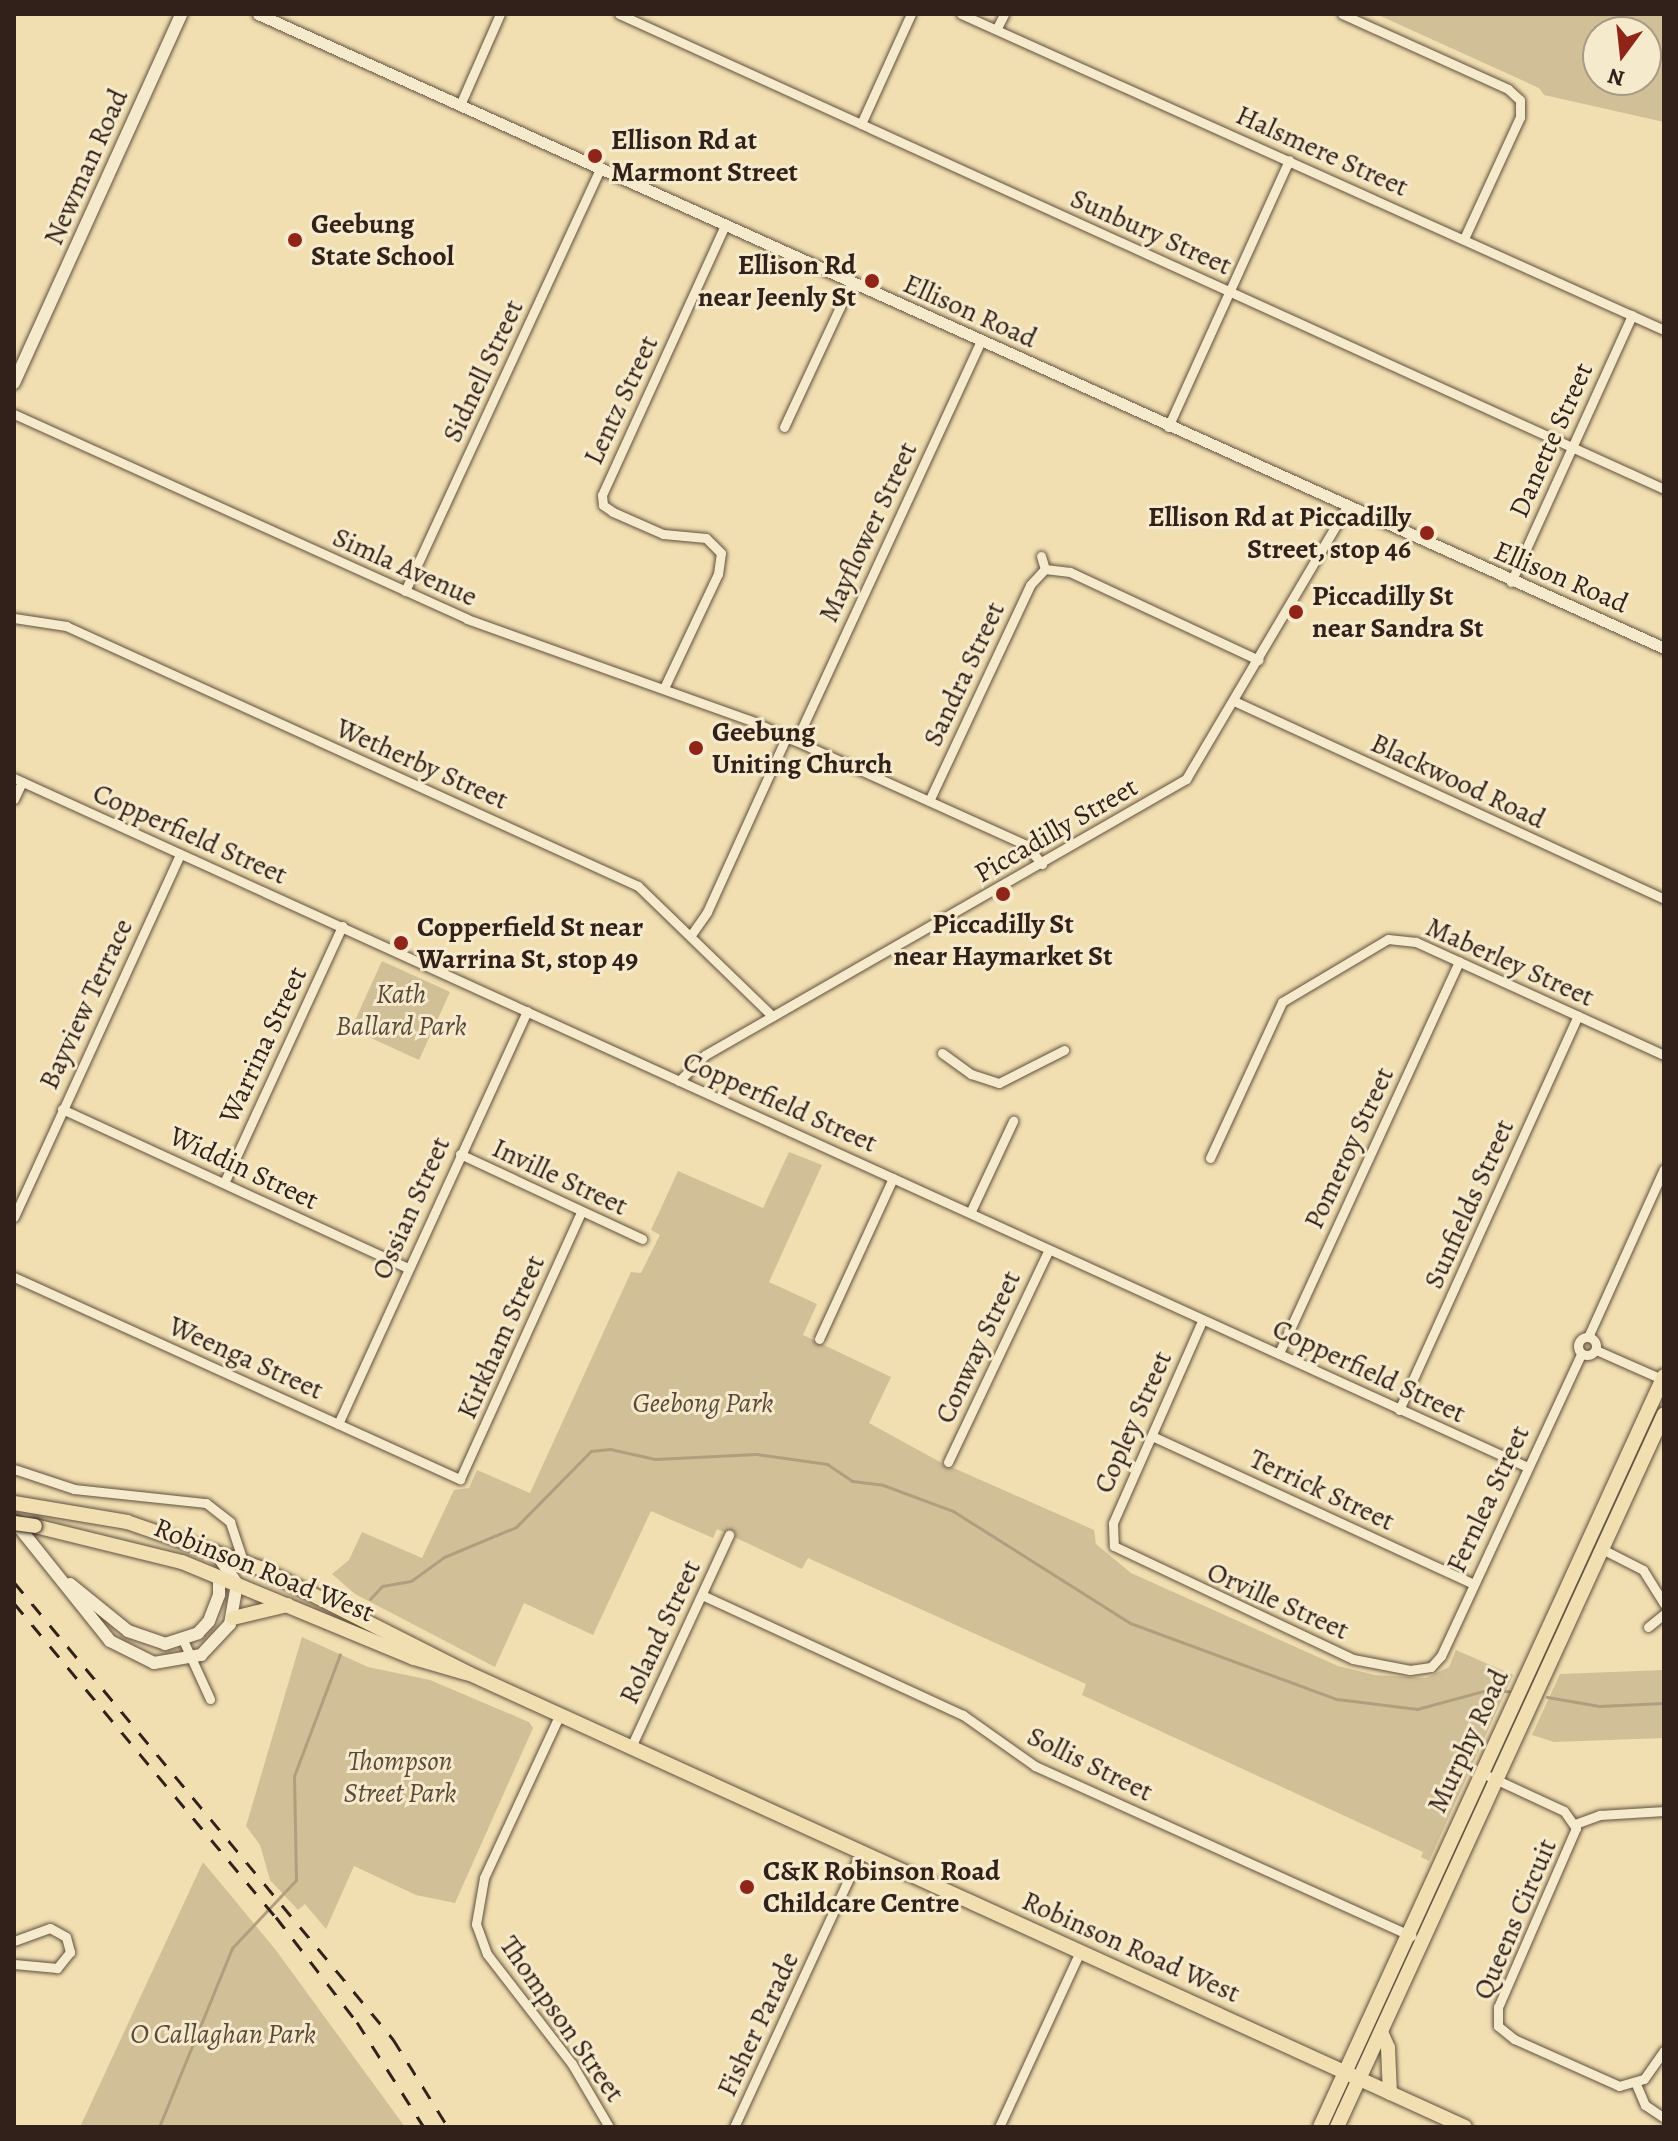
<!DOCTYPE html>
<html>
<head>
<meta charset="utf-8">
<style>
	body { margin:0 }
	#map { position:relative; width:1678px; height:2141px; overflow:hidden; background:#f1dfb1; font-family:Alegreya,serif }
	div>[style] { position:absolute }
	[style*='--x'] { left:calc(var(--x)*1px); top:calc(var(--y)*1px); width:calc(var(--w)*1px); rotate:calc(var(--a)*1deg) }
	.green>* { inset:0; background:#d1bf97 }
	.stream>* { height:3px; margin:-1.5px; padding:0 1.5px; transform-origin:1.5px; border-radius:1.5px; background:#b09e7e }
	.roads { filter:drop-shadow(0 0 2px #625040) drop-shadow(0 0 2px #625040) }
	.minor>* { height:9px; margin:-4.5px; padding:0 4.5px; transform-origin:4.5px; border-radius:4.5px; background:#f6eacc }
	.minor>.ring { margin:-4.5px; padding:0; box-sizing:content-box; background:none; border:9px solid #f6eacc; border-radius:50% }
	.tertiary>* { height:11px; margin:-5.5px; padding:0 5.5px; transform-origin:5.5px; border-radius:5.5px; background:#f6eacc }
	.secondary>* { height:12px; margin:-6px; padding:0 6px; transform-origin:6px; border-radius:6px; background:#f6eacc }
	.primary>* { height:14px; margin:-7px; padding:0 7px; transform-origin:7px; border-radius:7px; background:#f1dfb1 }
	.rail>* { height:3px; margin-top:-1.5px; transform-origin:0; background:repeating-linear-gradient(90deg,#32211a 0 14px,transparent 0 28px) }
	.bridges { filter:drop-shadow(0 0 2px #32211a) drop-shadow(0 0 2px #32211a) }
	.primary-bridge>* { height:14px; margin:-7px; padding:0 7px; transform-origin:7px; border-radius:7px; background:#f1dfb1 }
	.dots>* { width:22px; height:22px; translate:-50% -50%; box-sizing:border-box; border:4px solid #f6eacc; border-radius:50% }
	span { translate:-50% -50%; white-space:nowrap; text-align:center; line-height:1.15; -webkit-text-stroke:6px #f6eacc; paint-order:stroke }
	.poi-label { font-size:28px; color:#32211a; font-weight:700 }
	.left { translate:0 -50%; text-align:left }
	.right { translate:-100% -50%; text-align:right }
	.street-label { font-size:28px; color:#32211a }
	.park-label { font-size:28px; color:#5a4839; font-style:italic }
	.frame { position:absolute; inset:0; border:16px solid #32211a; pointer-events:none }
	.north { position:absolute; left:1582px; top:16px; width:80px; height:80px; box-sizing:border-box; background:#f6eacc; border:2px solid #a89a85; border-radius:50%; rotate:195deg; font-size:22px; font-weight:700; line-height:32px; text-align:center; color:#32211a }
	.north::after { content:''; display:block; margin:auto; width:28px; height:36px; background:#8f2418; clip-path:polygon(50% 0,100% 100%,50% 72%,0 100%) }
</style>
</head>
<body>
<div id="map">
	<div class="green">
		<i style="clip-path:polygon(evenodd,1376px 14px,1664px 14px,1664px 122px,1544px 95px,1539px 88px,1376px 14px,1598px 32px,1646px 32px,1646px 80px,1598px 80px,1598px 32px)"></i>
		<i style="clip-path:polygon(382px 961px,450px 992px,419px 1060px,351px 1029px)"></i>
		<i style="clip-path:polygon(789px 1152px,822px 1165px,769px 1282px,817px 1304px,803px 1335px,891px 1377px,869px 1423px,940px 1462px,1094px 1530px,1096px 1544px,1131px 1573px,1338px 1666px,1375px 1675px,1426px 1678px,1449px 1667px,1456px 1650px,1513px 1675px,1429px 1861px,1421px 1857px,1423px 1852px,1082px 1695px,1086px 1684px,808px 1558px,802px 1569px,717px 1529px,713px 1538px,651px 1511px,593px 1635px,524px 1603px,495px 1667px,355px 1594px,332px 1574px,349px 1560px,362px 1532px,422px 1558px,454px 1490px,469px 1488px,477px 1470px,530px 1493px,631px 1272px,641px 1273px,660px 1235px,651px 1230px,678px 1171px,763px 1208px)"></i>
		<i style="clip-path:polygon(302px 1637px,368px 1667px,430px 1680px,529px 1722px,533px 1728px,455px 1903px,416px 1895px,354px 1866px,326px 1929px,305px 1904px,298px 1910px,270px 1880px,260px 1845px,246px 1826px)"></i>
		<i style="clip-path:polygon(1664px 1670px,1664px 1738px,1554px 1742px,1532px 1735px,1560px 1674px)"></i>
		<i style="clip-path:polygon(203px 1862px,275px 1949px,405px 2127px,80px 2127px)"></i>
	</div>
	<div class="stream">
		<i style="--x:370;--y:1599;--w:18;--a:-47"></i>
		<i style="--x:382;--y:1586;--w:29;--a:-10"></i>
		<i style="--x:411;--y:1581;--w:41;--a:-36"></i>
		<i style="--x:444;--y:1557;--w:78;--a:-22.6"></i>
		<i style="--x:516;--y:1527;--w:107;--a:-45.4"></i>
		<i style="--x:591;--y:1451;--w:19;--a:-6"></i>
		<i style="--x:610;--y:1449;--w:46;--a:12.5"></i>
		<i style="--x:655;--y:1459;--w:101;--a:-2.8"></i>
		<i style="--x:756;--y:1454;--w:72;--a:8"></i>
		<i style="--x:827;--y:1464;--w:30;--a:34"></i>
		<i style="--x:852;--y:1481;--w:31;--a:7"></i>
		<i style="--x:883;--y:1485;--w:75;--a:20.4"></i>
		<i style="--x:953;--y:1511;--w:209;--a:32.3"></i>
		<i style="--x:1130;--y:1623;--w:221;--a:20.2"></i>
		<i style="--x:1337;--y:1699;--w:81;--a:7.1"></i>
		<i style="--x:1417;--y:1709;--w:73;--a:-15.2"></i>
		<i style="--x:1487;--y:1690;--w:22;--a:3"></i>
		<i style="--x:1547;--y:1697;--w:53;--a:9.8"></i>
		<i style="--x:1599;--y:1706;--w:65;--a:-2.6"></i>
		<i style="--x:159;--y:2127;--w:193;--a:-67.8"></i>
		<i style="--x:232;--y:1948;--w:93;--a:-46.7"></i>
		<i style="--x:296;--y:1880;--w:104;--a:-91.1"></i>
		<i style="--x:294;--y:1776;--w:130;--a:-69.3"></i>
	</div>
	<div class="roads">
		<div class="minor">
			<i style="--x:619;--y:14;--w:1148;--a:24.44"></i>
			<i style="--x:961;--y:14;--w:771;--a:24.2"></i>
			<i style="--x:1342;--y:14;--w:182;--a:24.3"></i>
			<i style="--x:1508;--y:89;--w:16;--a:43"></i>
			<i style="--x:1520;--y:100;--w:17;--a:90"></i>
			<i style="--x:1520;--y:117;--w:134;--a:114.7"></i>
			<i style="--x:997;--y:28;--w:16;--a:-63"></i>
			<i style="--x:460;--y:105;--w:99;--a:-66.3"></i>
			<i style="--x:861;--y:124;--w:121;--a:-65.6"></i>
			<i style="--x:14;--y:414;--w:497;--a:24.3"></i>
			<i style="--x:467;--y:619;--w:305;--a:19.7"></i>
			<i style="--x:754;--y:722;--w:299;--a:24.3"></i>
			<i style="--x:1026;--y:845;--w:25;--a:50"></i>
			<i style="--x:784;--y:427;--w:159;--a:-65"></i>
			<i style="--x:1168;--y:427;--w:293;--a:-65.6"></i>
			<i style="--x:1041;--y:556;--w:14;--a:73"></i>
			<i style="--x:1511;--y:582;--w:293;--a:-65.6"></i>
			<i style="--x:405;--y:591;--w:465;--a:-65.2"></i>
			<i style="--x:14;--y:618;--w:53;--a:8.7"></i>
			<i style="--x:66;--y:626;--w:628;--a:24.44"></i>
			<i style="--x:638;--y:886;--w:187;--a:44.1"></i>
			<i style="--x:664;--y:688;--w:126;--a:-64.7"></i>
			<i style="--x:718;--y:574;--w:21;--a:-82"></i>
			<i style="--x:721;--y:553;--w:21;--a:-135"></i>
			<i style="--x:706;--y:538;--w:43;--a:-174.7"></i>
			<i style="--x:663;--y:534;--w:55;--a:-156.3"></i>
			<i style="--x:613;--y:512;--w:12;--a:-145"></i>
			<i style="--x:603;--y:505;--w:10;--a:-96"></i>
			<i style="--x:602;--y:495;--w:297;--a:-65.5"></i>
			<i style="--x:1234;--y:701;--w:473;--a:24.7"></i>
			<i style="--x:796;--y:741;--w:439;--a:-65.2"></i>
			<i style="--x:14;--y:778;--w:1662;--a:24.48"></i>
			<i style="--x:14;--y:799;--w:19;--a:-65"></i>
			<i style="--x:929;--y:801;--w:238;--a:-64.9"></i>
			<i style="--x:1030;--y:585;--w:22;--a:-47"></i>
			<i style="--x:1045;--y:569;--w:25;--a:7"></i>
			<i style="--x:1070;--y:572;--w:208;--a:25"></i>
			<i style="--x:691;--y:935;--w:28;--a:-55"></i>
			<i style="--x:707;--y:912;--w:193;--a:-65.6"></i>
			<i style="--x:942;--y:1053;--w:36;--a:36"></i>
			<i style="--x:971;--y:1074;--w:29;--a:18"></i>
			<i style="--x:999;--y:1083;--w:73;--a:-26.9"></i>
			<i style="--x:679;--y:1081;--w:37;--a:-45"></i>
			<i style="--x:705;--y:1055;--w:555;--a:-29.85"></i>
			<i style="--x:1186;--y:779;--w:316;--a:-59.4"></i>
			<i style="--x:62;--y:1109;--w:381;--a:24.7"></i>
			<i style="--x:460;--y:1154;--w:201;--a:25"></i>
			<i style="--x:1210;--y:1158;--w:172;--a:-65.2"></i>
			<i style="--x:1282;--y:1002;--w:123;--a:-30.7"></i>
			<i style="--x:1388;--y:939;--w:28;--a:6"></i>
			<i style="--x:1416;--y:942;--w:273;--a:24.5"></i>
			<i style="--x:224;--y:1183;--w:283;--a:-65.3"></i>
			<i style="--x:970;--y:1213;--w:102;--a:-64.9"></i>
			<i style="--x:14;--y:1217;--w:399;--a:-65.4"></i>
			<i style="--x:14;--y:1277;--w:490;--a:24.4"></i>
			<i style="--x:460;--y:1479;--w:293;--a:-65.6"></i>
			<i style="--x:1202;--y:1321;--w:221;--a:113.8"></i>
			<i style="--x:1113;--y:1523;--w:23;--a:88"></i>
			<i style="--x:1114;--y:1546;--w:264;--a:25.3"></i>
			<i style="--x:1353;--y:1659;--w:58;--a:10.9"></i>
			<i style="--x:1410;--y:1670;--w:21;--a:-8"></i>
			<i style="--x:1431;--y:1667;--w:15;--a:-48"></i>
			<i style="--x:1441;--y:1656;--w:333;--a:-65.1"></i>
			<i class="ring" style="left:1578px;top:1337px;width:9px;height:9px"></i>
			<i style="--x:1588;--y:1337;--w:184;--a:-65.7"></i>
			<i style="--x:819;--y:1339;--w:177;--a:-65.3"></i>
			<i style="--x:1596;--y:1350;--w:74;--a:23.8"></i>
			<i style="--x:1279;--y:1353;--w:431;--a:-65.3"></i>
			<i style="--x:1399;--y:1410;--w:433;--a:-65.6"></i>
			<i style="--x:338;--y:1424;--w:454;--a:-65.4"></i>
			<i style="--x:1152;--y:1436;--w:354;--a:24.7"></i>
			<i style="--x:948;--y:1462;--w:233;--a:-64.6"></i>
			<i style="--x:14;--y:1469;--w:63;--a:18.4"></i>
			<i style="--x:74;--y:1489;--w:133;--a:6.1"></i>
			<i style="--x:206;--y:1503;--w:31;--a:38"></i>
			<i style="--x:230;--y:1522;--w:41;--a:71.6"></i>
			<i style="--x:1604;--y:1550;--w:44;--a:27.1"></i>
			<i style="--x:1643;--y:1570;--w:40;--a:58"></i>
			<i style="--x:702;--y:1595;--w:287;--a:24.7"></i>
			<i style="--x:963;--y:1715;--w:88;--a:35.3"></i>
			<i style="--x:1035;--y:1766;--w:413;--a:24.3"></i>
			<i style="--x:1648;--y:1627;--w:21;--a:-39"></i>
			<i style="--x:183;--y:1640;--w:65;--a:65.4"></i>
			<i style="--x:560;--y:1714;--w:181;--a:114.9"></i>
			<i style="--x:484;--y:1878;--w:47;--a:99.9"></i>
			<i style="--x:476;--y:1924;--w:32;--a:70"></i>
			<i style="--x:487;--y:1954;--w:139;--a:52.3"></i>
			<i style="--x:572;--y:2064;--w:73;--a:59.6"></i>
			<i style="--x:631;--y:1747;--w:234;--a:-65.2"></i>
			<i style="--x:1482;--y:1773;--w:90;--a:24.9"></i>
			<i style="--x:1564;--y:1811;--w:21;--a:55"></i>
			<i style="--x:1576;--y:1828;--w:195;--a:113.5"></i>
			<i style="--x:1498;--y:2007;--w:19;--a:90"></i>
			<i style="--x:1498;--y:2026;--w:21;--a:39"></i>
			<i style="--x:1514;--y:2039;--w:115;--a:24.1"></i>
			<i style="--x:1619;--y:2086;--w:26;--a:-16"></i>
			<i style="--x:1644;--y:2079;--w:35;--a:-55"></i>
			<i style="--x:1575;--y:1824;--w:27;--a:-20"></i>
			<i style="--x:1600;--y:1815;--w:64;--a:-3.6"></i>
			<i style="--x:14;--y:1941;--w:38;--a:-20"></i>
			<i style="--x:50;--y:1928;--w:18;--a:29"></i>
			<i style="--x:66;--y:1937;--w:16;--a:75"></i>
			<i style="--x:70;--y:1952;--w:21;--a:129"></i>
			<i style="--x:57;--y:1968;--w:43;--a:-174.7"></i>
			<i style="--x:1636;--y:2084;--w:23;--a:67"></i>
			<i style="--x:1645;--y:2105;--w:23;--a:34"></i>
			<i style="--x:734;--y:2127;--w:303;--a:-65.2"></i>
			<i style="--x:999;--y:2127;--w:193;--a:-65.2"></i>
		</div>
		<div class="tertiary">
			<i style="--x:258;--y:14;--w:1542;--a:24.27"></i>
		</div>
		<div class="secondary">
			<i style="--x:14;--y:383;--w:405;--a:-65.6"></i>
			<i style="--x:14;--y:1521;--w:154;--a:51.3"></i>
			<i style="--x:110;--y:1641;--w:49;--a:26.6"></i>
			<i style="--x:154;--y:1663;--w:48;--a:-9.7"></i>
			<i style="--x:201;--y:1655;--w:42;--a:-46.9"></i>
			<i style="--x:230;--y:1624;--w:41;--a:-80.1"></i>
			<i style="--x:237;--y:1584;--w:40;--a:-124"></i>
			<i style="--x:70;--y:1584;--w:75;--a:39"></i>
			<i style="--x:128;--y:1631;--w:39;--a:19"></i>
			<i style="--x:165;--y:1644;--w:35;--a:-18"></i>
			<i style="--x:198;--y:1633;--w:16;--a:-47"></i>
			<i style="--x:209;--y:1621;--w:28;--a:-69"></i>
			<i style="--x:219;--y:1595;--w:18;--a:-90"></i>
		</div>
		<div class="primary">
			<i style="--x:14;--y:1503;--w:115;--a:9.5"></i>
			<i style="--x:127;--y:1522;--w:141;--a:19.1"></i>
			<i style="--x:260;--y:1568;--w:235;--a:26.8"></i>
			<i style="--x:470;--y:1674;--w:1093;--a:24.48"></i>
			<i style="--x:35;--y:1526;--w:151;--a:13.8"></i>
			<i style="--x:182;--y:1562;--w:251;--a:22.5"></i>
			<i style="--x:414;--y:1658;--w:54;--a:16.1"></i>
			<i style="--x:233;--y:1618;--w:56;--a:-13.5"></i>
			<i style="--x:1381;--y:2032;--w:17;--a:66"></i>
			<i style="--x:1388;--y:2048;--w:45;--a:87.5"></i>
			<i style="--x:1320;--y:2127;--w:826;--a:-65.39"></i>
			<i style="--x:1337;--y:2127;--w:784;--a:-65.36"></i>
		</div>
	</div>
	<div class="rail">
		<i style="--x:14;--y:1582;--w:594;--a:50.33"></i>
		<i style="--x:393;--y:2039;--w:104;--a:58"></i>
		<i style="--x:14;--y:1603;--w:409;--a:50.2"></i>
		<i style="--x:276;--y:1917;--w:133;--a:52.4"></i>
		<i style="--x:357;--y:2022;--w:125;--a:57.5"></i>
	</div>
	<div class="bridges">
		<div class="primary-bridge">
			<i style="--x:14;--y:1523;--w:21;--a:8"></i>
		</div>
	</div>
	<div class="dots">
		<i style="left:595px;top:156px;background:#8f2418"></i>
		<i style="left:295px;top:240px;background:#8f2418"></i>
		<i style="left:872px;top:281px;background:#8f2418"></i>
		<i style="left:1427px;top:533px;background:#8f2418"></i>
		<i style="left:1296px;top:612px;background:#8f2418"></i>
		<i style="left:696px;top:748px;background:#8f2418"></i>
		<i style="left:1003px;top:894px;background:#8f2418"></i>
		<i style="left:401px;top:943px;background:#8f2418"></i>
		<i style="left:747px;top:1887px;background:#8f2418"></i>
	</div>
	<div class="poi-label">
		<span class="left" style="left:611px;top:156px">Ellison Rd at<br>Marmont Street</span>
		<span class="left" style="left:311px;top:240px">Geebung<br>State School</span>
		<span class="right" style="left:856px;top:281px">Ellison Rd<br>near Jeenly St</span>
		<span class="right" style="left:1411px;top:533px">Ellison Rd at Piccadilly<br>Street, stop 46</span>
		<span class="left" style="left:1312px;top:612px">Piccadilly St<br>near Sandra St</span>
		<span class="left" style="left:712px;top:748px">Geebung<br>Uniting Church</span>
		<span style="left:1003px;top:940px">Piccadilly St<br>near Haymarket St</span>
		<span class="left" style="left:417px;top:943px">Copperfield St near<br>Warrina St, stop 49</span>
		<span class="left" style="left:763px;top:1887px">C&amp;K Robinson Road<br>Childcare Centre</span>
	</div>
	<div class="street-label">
		<span style="left:1322px;top:151px;rotate:24deg">Halsmere Street</span>
		<span style="left:86px;top:167px;rotate:-66deg">Newman Road</span>
		<span style="left:1151px;top:232px;rotate:24deg">Sunbury Street</span>
		<span style="left:970px;top:311px;rotate:24deg">Ellison Road</span>
		<span style="left:483px;top:371px;rotate:-65deg">Sidnell Street</span>
		<span style="left:621px;top:400px;rotate:-65deg">Lentz Street</span>
		<span style="left:1551px;top:440px;rotate:-66deg">Danette Street</span>
		<span style="left:868px;top:532px;rotate:-65deg">Mayflower Street</span>
		<span style="left:405px;top:567px;rotate:24deg">Simla Avenue</span>
		<span style="left:1561px;top:577px;rotate:23deg">Ellison Road</span>
		<span style="left:964px;top:674px;rotate:-65deg">Sandra Street</span>
		<span style="left:422px;top:764px;rotate:24deg">Wetherby Street</span>
		<span style="left:1458px;top:781px;rotate:25deg">Blackwood Road</span>
		<span style="left:1056px;top:830px;rotate:-30deg">Piccadilly Street</span>
		<span style="left:190px;top:834px;rotate:24deg">Copperfield Street</span>
		<span style="left:1510px;top:962px;rotate:24deg">Maberley Street</span>
		<span style="left:86px;top:1004px;rotate:-65deg">Bayview Terrace</span>
		<span style="left:263px;top:1045px;rotate:-65deg">Warrina Street</span>
		<span style="left:780px;top:1102px;rotate:24deg">Copperfield Street</span>
		<span style="left:1349px;top:1148px;rotate:-65deg">Pomeroy Street</span>
		<span style="left:244px;top:1168px;rotate:25deg">Widdin Street</span>
		<span style="left:560px;top:1177px;rotate:25deg">Inville Street</span>
		<span style="left:1469px;top:1204px;rotate:-66deg">Sunfields Street</span>
		<span style="left:411px;top:1208px;rotate:-66deg">Ossian Street</span>
		<span style="left:501px;top:1337px;rotate:-66deg">Kirkham Street</span>
		<span style="left:978px;top:1347px;rotate:-65deg">Conway Street</span>
		<span style="left:246px;top:1358px;rotate:24deg">Weenga Street</span>
		<span style="left:1369px;top:1371px;rotate:25deg">Copperfield Street</span>
		<span style="left:1133px;top:1422px;rotate:-66deg">Copley Street</span>
		<span style="left:1322px;top:1490px;rotate:25deg">Terrick Street</span>
		<span style="left:1488px;top:1499px;rotate:-65deg">Fernlea Street</span>
		<span style="left:264px;top:1570px;rotate:22deg">Robinson Road West</span>
		<span style="left:1278px;top:1601px;rotate:24deg">Orville Street</span>
		<span style="left:660px;top:1632px;rotate:-65deg">Roland Street</span>
		<span style="left:1468px;top:1741px;rotate:-65deg">Murphy Road</span>
		<span style="left:1090px;top:1764px;rotate:26deg">Sollis Street</span>
		<span style="left:1515px;top:1919px;rotate:-67deg">Queens Circuit</span>
		<span style="left:1131px;top:1947px;rotate:24deg">Robinson Road West</span>
		<span style="left:562px;top:2019px;rotate:55deg">Thompson Street</span>
		<span style="left:758px;top:2024px;rotate:-65deg">Fisher Parade</span>
	</div>
	<div class="park-label">
		<span style="left:401px;top:1010px">Kath<br>Ballard Park</span>
		<span style="left:703px;top:1403px">Geebong Park</span>
		<span style="left:400px;top:1777px">Thompson<br>Street Park</span>
		<span style="left:223px;top:2034px">O Callaghan Park</span>
	</div>
	<div class="frame"></div>
	<div class="north">N</div>
</div>
</body>
</html>
